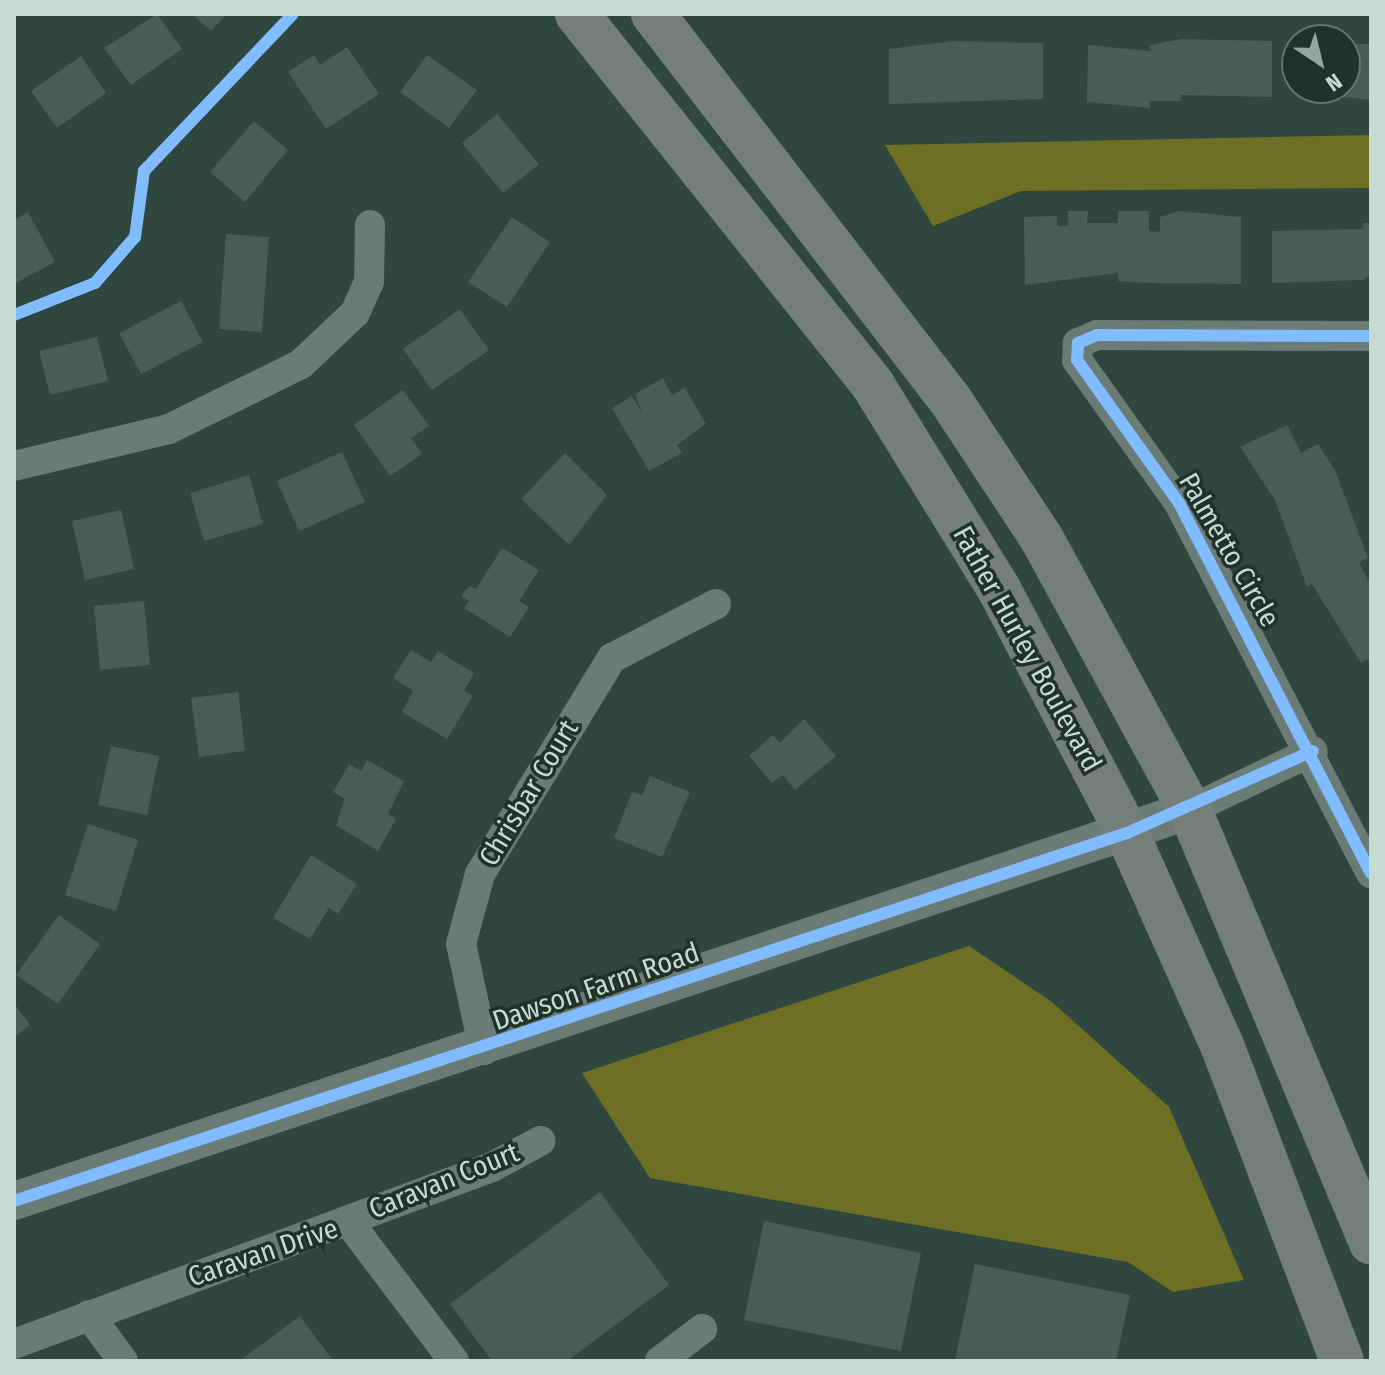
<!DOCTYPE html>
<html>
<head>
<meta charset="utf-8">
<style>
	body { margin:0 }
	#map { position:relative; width:1385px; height:1375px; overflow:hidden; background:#30473f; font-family:"Fira Sans Condensed",sans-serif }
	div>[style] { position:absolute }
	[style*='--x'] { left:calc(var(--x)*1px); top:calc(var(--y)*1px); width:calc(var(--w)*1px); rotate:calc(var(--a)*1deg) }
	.green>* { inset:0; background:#6d6f25 }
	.building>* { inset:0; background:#465e56 }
	.minor>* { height:30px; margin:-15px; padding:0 15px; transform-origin:15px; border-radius:15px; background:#6b7b75 }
	.tertiary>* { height:38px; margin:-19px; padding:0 19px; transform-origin:19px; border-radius:19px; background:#6b7b75 }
	.secondary>* { height:44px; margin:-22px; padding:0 22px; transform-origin:22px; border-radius:22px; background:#747f7b }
	.cycleway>* { height:12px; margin:-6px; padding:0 6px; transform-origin:6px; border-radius:6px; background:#80bcff }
	span { translate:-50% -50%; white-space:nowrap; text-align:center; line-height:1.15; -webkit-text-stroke:7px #20322b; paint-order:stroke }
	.street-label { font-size:28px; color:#c5dcd3 }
	.frame { position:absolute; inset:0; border:16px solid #c5dcd3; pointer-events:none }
	.north { position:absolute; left:1281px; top:24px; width:80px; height:80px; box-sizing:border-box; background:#20322b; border:2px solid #62766e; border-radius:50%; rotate:145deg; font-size:22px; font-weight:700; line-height:32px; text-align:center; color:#c5dcd3 }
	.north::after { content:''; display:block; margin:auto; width:28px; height:36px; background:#91a89f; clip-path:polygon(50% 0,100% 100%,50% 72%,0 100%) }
</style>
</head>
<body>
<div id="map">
	<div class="green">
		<i style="clip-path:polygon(1371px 135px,1371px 188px,1021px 191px,933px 226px,885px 145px)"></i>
		<i style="clip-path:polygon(969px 946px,1052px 1002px,1169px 1107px,1244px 1280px,1173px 1292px,1128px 1262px,650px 1178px,582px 1073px)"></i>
	</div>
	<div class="building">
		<i style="clip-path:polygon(157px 14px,182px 49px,131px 85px,104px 48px)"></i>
		<i style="clip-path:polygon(192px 14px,227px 14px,211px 31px)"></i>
		<i style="clip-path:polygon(1318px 37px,1349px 37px,1349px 44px,1371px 44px,1371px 100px,1318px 94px,1318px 88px,1345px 88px,1345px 40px)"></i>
		<i style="clip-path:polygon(1181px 39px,1272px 41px,1272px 97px,1181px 95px,1181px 101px,1150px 101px,1150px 108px,1087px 102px,1088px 45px,1150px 51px,1150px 45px)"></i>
		<i style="clip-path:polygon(952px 41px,1043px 43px,1043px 99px,889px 104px,889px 49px)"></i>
		<i style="clip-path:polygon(347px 47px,379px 94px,326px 129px,288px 72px,314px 55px,320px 65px)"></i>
		<i style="clip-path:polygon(427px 55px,477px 90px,449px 128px,400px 92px)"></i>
		<i style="clip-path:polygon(81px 56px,106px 93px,57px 128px,31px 91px)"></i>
		<i style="clip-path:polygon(497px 114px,539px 164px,503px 193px,462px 143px)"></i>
		<i style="clip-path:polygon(254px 121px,288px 150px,245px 202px,210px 172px)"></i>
		<i style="clip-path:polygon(1068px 211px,1088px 211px,1087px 223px,1118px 223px,1118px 211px,1149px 211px,1149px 231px,1160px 232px,1160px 217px,1179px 211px,1241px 217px,1241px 284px,1149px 283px,1118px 281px,1118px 273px,1025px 285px,1024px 217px,1057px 216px,1057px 226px,1068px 226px)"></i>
		<i style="clip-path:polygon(28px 212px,55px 262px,14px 284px,14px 220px)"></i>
		<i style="clip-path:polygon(512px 217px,550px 242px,507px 307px,468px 282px)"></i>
		<i style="clip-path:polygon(1363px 223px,1371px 223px,1371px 274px,1363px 280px,1272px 283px,1272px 231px,1363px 229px)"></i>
		<i style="clip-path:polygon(226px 234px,269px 237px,262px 332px,219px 329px)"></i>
		<i style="clip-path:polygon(181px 301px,203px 342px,141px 374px,119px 333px)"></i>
		<i style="clip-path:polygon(460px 309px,489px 350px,432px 390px,403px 349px)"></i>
		<i style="clip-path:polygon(97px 337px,108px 381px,50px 395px,39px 351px)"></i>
		<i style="clip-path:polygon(663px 378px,672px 395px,685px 388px,706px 424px,677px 445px,682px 453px,649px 471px,612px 408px,632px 396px,642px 413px,635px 394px)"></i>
		<i style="clip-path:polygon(403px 390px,429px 426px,411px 438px,422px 454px,390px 476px,354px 425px)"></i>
		<i style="clip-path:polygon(1287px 425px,1301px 453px,1318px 444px,1335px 470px,1368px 558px,1359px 562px,1371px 587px,1371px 658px,1361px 663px,1312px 584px,1307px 587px,1275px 500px,1240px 447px)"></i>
		<i style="clip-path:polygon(342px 452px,365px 502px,299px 531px,277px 481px)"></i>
		<i style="clip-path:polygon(565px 453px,607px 495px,569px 545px,521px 499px)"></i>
		<i style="clip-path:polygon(249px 475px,263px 524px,204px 541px,190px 493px)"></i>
		<i style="clip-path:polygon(121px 510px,134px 569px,85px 580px,72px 521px)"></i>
		<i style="clip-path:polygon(502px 548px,539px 570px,519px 601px,529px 607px,510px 637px,464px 608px,469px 601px,461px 596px,469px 586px,476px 589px)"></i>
		<i style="clip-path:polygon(144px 601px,150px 665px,100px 670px,94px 606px)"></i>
		<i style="clip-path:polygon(411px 650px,431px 662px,438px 651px,474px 673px,464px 691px,473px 696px,447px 739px,402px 712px,413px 691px,393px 678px)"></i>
		<i style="clip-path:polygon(238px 692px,245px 751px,199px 757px,191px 698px)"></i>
		<i style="clip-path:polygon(804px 719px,836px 756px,795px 790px,783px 775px,772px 783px,749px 756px,773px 735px,780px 743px)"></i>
		<i style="clip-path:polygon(111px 746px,159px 756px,147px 815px,98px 805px)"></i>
		<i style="clip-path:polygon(367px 760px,404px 781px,388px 814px,396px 819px,378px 851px,336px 825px,345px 799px,333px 792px,349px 764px,361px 771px)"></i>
		<i style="clip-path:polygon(650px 776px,690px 792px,662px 857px,614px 838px,632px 792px,642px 795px)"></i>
		<i style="clip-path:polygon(88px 824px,138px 840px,116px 911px,65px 895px)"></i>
		<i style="clip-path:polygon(311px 855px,357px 884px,338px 914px,329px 908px,310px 939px,273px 918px)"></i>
		<i style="clip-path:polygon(59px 915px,100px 944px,58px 1004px,16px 975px)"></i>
		<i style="clip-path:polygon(14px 1003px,30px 1025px,14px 1037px)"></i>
		<i style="clip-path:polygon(600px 1192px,669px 1285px,567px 1361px,492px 1361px,450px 1304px)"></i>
		<i style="clip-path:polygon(764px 1221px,921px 1253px,901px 1351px,744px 1320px)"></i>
		<i style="clip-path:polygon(975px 1264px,1130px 1295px,1116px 1361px,955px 1360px)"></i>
		<i style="clip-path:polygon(300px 1316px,333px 1361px,239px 1361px)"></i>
	</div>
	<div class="minor">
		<i style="--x:1371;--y:336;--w:274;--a:-179.8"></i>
		<i style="--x:1097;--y:335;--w:21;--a:157"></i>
		<i style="--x:1078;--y:343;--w:17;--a:93"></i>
		<i style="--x:1077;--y:360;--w:176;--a:54.5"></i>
		<i style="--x:1179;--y:503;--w:417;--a:62.6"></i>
		<i style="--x:14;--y:466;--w:159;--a:-13.4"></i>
		<i style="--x:169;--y:429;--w:147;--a:-26.2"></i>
		<i style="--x:301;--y:364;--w:74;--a:-43.4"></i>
		<i style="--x:355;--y:313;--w:34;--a:-66"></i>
		<i style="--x:369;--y:282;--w:57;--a:-89"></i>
		<i style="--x:1190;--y:810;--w:136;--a:-25.6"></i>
		<i style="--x:484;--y:1050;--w:108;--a:-102.2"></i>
		<i style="--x:461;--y:944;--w:73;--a:-74.8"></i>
		<i style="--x:480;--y:874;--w:253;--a:-58.6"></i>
		<i style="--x:612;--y:658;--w:117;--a:-27.4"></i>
		<i style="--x:348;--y:1221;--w:176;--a:52.9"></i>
		<i style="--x:89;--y:1315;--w:57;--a:53.5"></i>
		<i style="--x:14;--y:1344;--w:510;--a:-20.32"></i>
		<i style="--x:492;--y:1167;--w:55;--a:-28.4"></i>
		<i style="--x:660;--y:1361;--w:53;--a:-37.3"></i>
	</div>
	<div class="tertiary">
		<i style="--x:14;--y:1201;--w:1239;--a:-18.39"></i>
	</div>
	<div class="secondary">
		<i style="--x:577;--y:14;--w:475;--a:51.4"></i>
		<i style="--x:873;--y:385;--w:240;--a:58.3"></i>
		<i style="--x:999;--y:589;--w:276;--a:62.3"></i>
		<i style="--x:1127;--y:833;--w:232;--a:65.9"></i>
		<i style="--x:1222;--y:1045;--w:338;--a:69.2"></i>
		<i style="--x:653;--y:14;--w:485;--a:52.4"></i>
		<i style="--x:949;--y:398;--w:169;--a:56.6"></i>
		<i style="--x:1042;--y:539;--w:309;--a:61.4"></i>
		<i style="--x:1190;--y:810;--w:469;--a:67.3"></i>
	</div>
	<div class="cycleway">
		<i style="--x:14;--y:315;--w:87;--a:-21.6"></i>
		<i style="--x:95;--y:283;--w:61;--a:-49"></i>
		<i style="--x:135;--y:237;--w:67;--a:-82.2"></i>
		<i style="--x:144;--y:171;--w:216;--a:-46.5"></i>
		<i style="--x:1371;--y:336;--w:274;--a:-179.8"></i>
		<i style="--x:1097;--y:335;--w:21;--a:157"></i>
		<i style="--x:1078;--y:343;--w:17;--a:93"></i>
		<i style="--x:1077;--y:360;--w:176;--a:54.5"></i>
		<i style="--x:1179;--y:503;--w:417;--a:62.6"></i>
		<i style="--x:14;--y:1201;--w:1172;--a:-18.3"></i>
		<i style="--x:1127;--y:833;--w:203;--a:-23.8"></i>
	</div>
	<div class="street-label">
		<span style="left:1229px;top:550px;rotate:60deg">Palmetto Circle</span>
		<span style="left:1027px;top:649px;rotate:61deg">Father Hurley Boulevard</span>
		<span style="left:529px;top:793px;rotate:-59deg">Chrisbar Court</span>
		<span style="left:596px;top:987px;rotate:-19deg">Dawson Farm Road</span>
		<span style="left:444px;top:1181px;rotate:-22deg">Caravan Court</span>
		<span style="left:263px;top:1253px;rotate:-19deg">Caravan Drive</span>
	</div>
	<div class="frame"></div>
	<div class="north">N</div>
</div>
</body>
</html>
